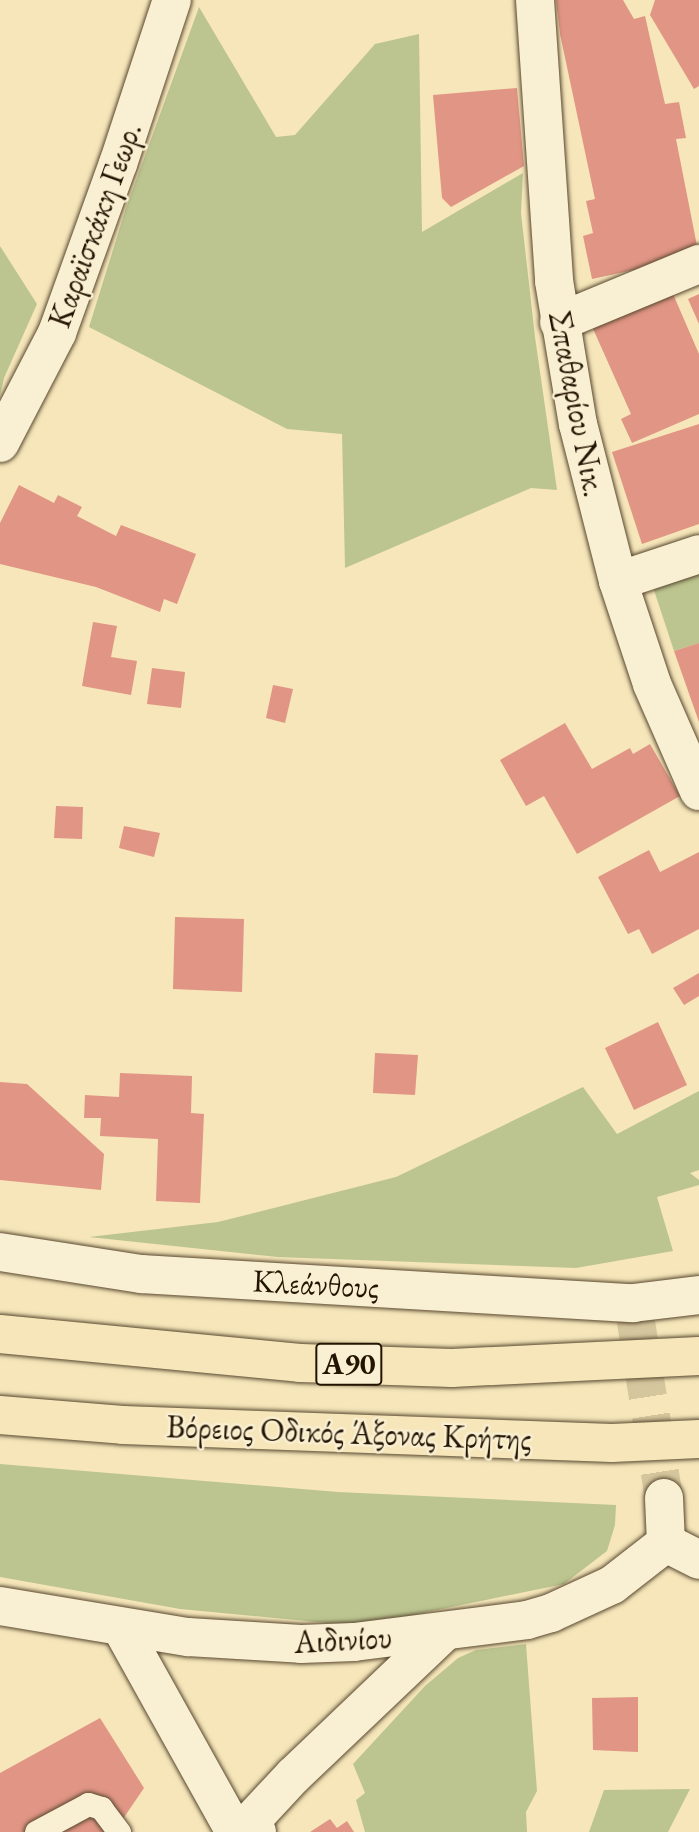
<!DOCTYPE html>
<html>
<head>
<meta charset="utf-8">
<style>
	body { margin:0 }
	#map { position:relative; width:699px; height:1832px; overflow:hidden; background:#f6e6ba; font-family:"EB Garamond",serif }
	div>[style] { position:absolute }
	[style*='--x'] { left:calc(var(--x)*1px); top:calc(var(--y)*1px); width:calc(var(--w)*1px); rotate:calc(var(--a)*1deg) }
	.green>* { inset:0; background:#bcc590 }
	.building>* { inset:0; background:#e19585 }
	.street-tunnel>* { height:38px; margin-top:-19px; transform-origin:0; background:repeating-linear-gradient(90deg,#d6c69e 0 38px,transparent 0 57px) }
	.roads { filter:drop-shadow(0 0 2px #58482f) drop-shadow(0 0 2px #58482f) }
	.lane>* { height:23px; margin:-11.5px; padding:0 11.5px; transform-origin:11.5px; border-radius:11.5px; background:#f9efd2 }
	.street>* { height:38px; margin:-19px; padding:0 19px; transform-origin:19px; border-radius:19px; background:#f9efd2 }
	.secondary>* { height:38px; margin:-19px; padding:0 19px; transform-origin:19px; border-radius:19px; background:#f9efd2 }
	.highway>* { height:38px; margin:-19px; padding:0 19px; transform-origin:19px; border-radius:19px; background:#f6e6ba }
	span { translate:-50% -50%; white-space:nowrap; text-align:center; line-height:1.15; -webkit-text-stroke:5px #f9efd2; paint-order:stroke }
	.shield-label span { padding:2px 5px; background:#f9efd2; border:2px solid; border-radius:5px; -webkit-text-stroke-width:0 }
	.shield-label { font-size:30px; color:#231301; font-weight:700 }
	.street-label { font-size:32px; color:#231301 }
</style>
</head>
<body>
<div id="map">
	<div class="green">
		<i style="clip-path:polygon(199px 7px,276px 137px,295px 135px,375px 44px,419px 34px,422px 232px,523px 173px,521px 213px,535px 337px,557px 490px,531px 488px,345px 568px,342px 434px,287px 429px,89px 327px,126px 208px)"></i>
		<i style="clip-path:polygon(0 246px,37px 304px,4px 378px,0 396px)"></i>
		<i style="clip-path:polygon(699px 565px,699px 643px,674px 651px,651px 581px)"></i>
		<i style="clip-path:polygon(583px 1087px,617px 1134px,699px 1091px,699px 1170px,690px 1173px,699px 1180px,699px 1185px,657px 1197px,673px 1251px,576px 1268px,278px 1257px,89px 1237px,218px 1222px,396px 1177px)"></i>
		<i style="clip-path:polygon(0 1464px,338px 1492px,616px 1505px,615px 1525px,607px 1551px,564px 1584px,359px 1626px,180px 1609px,0 1577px)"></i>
		<i style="clip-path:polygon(526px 1644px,537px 1791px,526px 1812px,527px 1832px,365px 1832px,356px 1800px,365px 1793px,353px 1764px,425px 1686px,458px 1658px,476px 1650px)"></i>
		<i style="clip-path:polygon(690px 1789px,668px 1832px,589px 1832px,604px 1790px)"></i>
	</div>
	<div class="building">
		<i style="clip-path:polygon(556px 0,623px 0,634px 19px,645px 16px,665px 104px,679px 102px,686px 138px,676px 139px,699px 256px,592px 279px,583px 236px,593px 233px,586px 201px,595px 199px,560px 34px)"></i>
		<i style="clip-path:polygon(655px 0,699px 0,699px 86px,694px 89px,650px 15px)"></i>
		<i style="clip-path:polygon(517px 88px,524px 166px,451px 207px,442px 198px,433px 95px)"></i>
		<i style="clip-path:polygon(670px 287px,699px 354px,699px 414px,632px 443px,621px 419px,631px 414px,590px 322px)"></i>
		<i style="clip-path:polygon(699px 294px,699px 324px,688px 299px)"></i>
		<i style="clip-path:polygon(699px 424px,699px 524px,642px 544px,612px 452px)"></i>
		<i style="clip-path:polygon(19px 485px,54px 503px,58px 495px,82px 507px,77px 516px,116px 536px,121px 525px,196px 554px,177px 604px,164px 599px,160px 612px,96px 587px,0 564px,0 523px)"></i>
		<i style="clip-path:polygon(93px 622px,117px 626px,111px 657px,137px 661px,131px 695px,82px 686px)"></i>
		<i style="clip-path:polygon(699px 643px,699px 722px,674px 651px)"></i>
		<i style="clip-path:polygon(152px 668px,185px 672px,181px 708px,147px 704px)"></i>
		<i style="clip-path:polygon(273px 685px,293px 689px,285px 723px,266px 718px)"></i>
		<i style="clip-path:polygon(565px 723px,592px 769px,630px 748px,633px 754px,650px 744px,680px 796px,577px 854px,544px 796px,526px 806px,500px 760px)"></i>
		<i style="clip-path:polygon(56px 806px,83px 807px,82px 839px,54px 838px)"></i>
		<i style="clip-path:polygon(124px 826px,160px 833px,154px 857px,119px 848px)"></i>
		<i style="clip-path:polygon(649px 850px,660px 872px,699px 852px,699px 929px,652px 954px,639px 929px,628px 934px,598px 877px)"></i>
		<i style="clip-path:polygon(175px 917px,244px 919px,242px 992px,173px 989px)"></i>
		<i style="clip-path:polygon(699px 973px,699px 996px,684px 1005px,673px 988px)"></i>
		<i style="clip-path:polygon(658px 1022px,687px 1085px,634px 1110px,605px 1048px)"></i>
		<i style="clip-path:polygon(375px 1053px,418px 1055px,415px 1095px,373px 1093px)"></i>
		<i style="clip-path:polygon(120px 1073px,192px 1076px,191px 1113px,204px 1114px,200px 1203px,156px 1201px,158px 1139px,100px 1136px,101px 1118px,84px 1118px,85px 1095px,119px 1097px)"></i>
		<i style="clip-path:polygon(0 1082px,27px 1084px,104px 1154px,101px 1190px,0 1180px)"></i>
		<i style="clip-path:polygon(638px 1697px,638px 1752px,593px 1750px,592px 1698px)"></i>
		<i style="clip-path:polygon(100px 1718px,144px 1788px,114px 1832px,0 1832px,0 1773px)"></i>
		<i style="clip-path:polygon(330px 1819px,337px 1828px,347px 1821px,354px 1832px,310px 1832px)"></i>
	</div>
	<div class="street-tunnel">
		<i style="--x:633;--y:1303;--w:197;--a:81"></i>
	</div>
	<div class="roads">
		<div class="lane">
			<i style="--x:36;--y:1832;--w:59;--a:-28.3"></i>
			<i style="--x:88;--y:1804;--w:14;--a:17"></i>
			<i style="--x:101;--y:1808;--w:30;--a:53"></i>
		</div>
		<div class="street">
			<i style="--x:535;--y:0;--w:282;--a:86.1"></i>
			<i style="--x:554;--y:281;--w:145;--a:80.5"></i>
			<i style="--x:578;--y:424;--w:162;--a:75.7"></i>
			<i style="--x:618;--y:581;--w:108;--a:71.7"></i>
			<i style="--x:652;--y:684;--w:117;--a:66.3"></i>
			<i style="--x:559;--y:322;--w:152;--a:-22.5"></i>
			<i style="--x:0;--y:443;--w:124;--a:-62.6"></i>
			<i style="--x:57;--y:333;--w:180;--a:-70.2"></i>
			<i style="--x:118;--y:164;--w:173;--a:-71.8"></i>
			<i style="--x:618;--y:581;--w:85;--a:-18.4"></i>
			<i style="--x:0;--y:1252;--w:143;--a:8.9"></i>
			<i style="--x:141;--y:1274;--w:493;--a:3.4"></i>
			<i style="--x:633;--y:1303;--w:66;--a:-6.9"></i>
			<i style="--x:664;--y:1498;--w:45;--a:87.5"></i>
			<i style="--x:666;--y:1543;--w:37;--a:27"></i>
			<i style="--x:0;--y:1606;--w:191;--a:9.4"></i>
			<i style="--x:188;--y:1637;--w:113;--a:3.5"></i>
			<i style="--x:301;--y:1644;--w:53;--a:-2.2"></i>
			<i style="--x:354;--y:1642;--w:174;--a:-7.2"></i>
			<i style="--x:527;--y:1620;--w:25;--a:-16"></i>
			<i style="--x:551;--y:1613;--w:67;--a:-24.7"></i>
			<i style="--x:612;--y:1585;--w:68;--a:-37.9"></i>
			<i style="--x:122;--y:1629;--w:232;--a:60.9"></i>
			<i style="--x:257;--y:1832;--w:13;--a:-119"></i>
			<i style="--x:251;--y:1821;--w:62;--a:-47"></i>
			<i style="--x:293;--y:1776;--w:209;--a:-43.6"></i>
		</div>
		<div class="secondary">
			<i style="--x:240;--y:1832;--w:16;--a:-45"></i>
		</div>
		<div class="highway">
			<i style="--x:0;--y:1334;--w:301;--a:5.5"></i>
			<i style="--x:300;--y:1363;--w:152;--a:1.9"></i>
			<i style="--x:452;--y:1368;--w:247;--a:-2.8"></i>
			<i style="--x:0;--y:1415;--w:123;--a:4.6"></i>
			<i style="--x:123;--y:1425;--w:489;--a:2.1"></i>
			<i style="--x:612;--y:1443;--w:87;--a:-2.6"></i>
		</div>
	</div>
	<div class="shield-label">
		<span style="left:349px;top:1364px">Α90</span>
	</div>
	<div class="street-label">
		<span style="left:95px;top:225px;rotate:-70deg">Καραϊσκάκη Γεωρ.</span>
		<span style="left:577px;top:404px;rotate:79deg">Σπαθαρίου Νικ.</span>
		<span style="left:316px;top:1284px;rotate:3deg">Κλεάνθους</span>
		<span style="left:349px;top:1433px;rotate:2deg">Βόρειος Οδικός Άξονας Κρήτης</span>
		<span style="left:343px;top:1640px;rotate:-3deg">Αιδινίου</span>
	</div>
</div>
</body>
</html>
